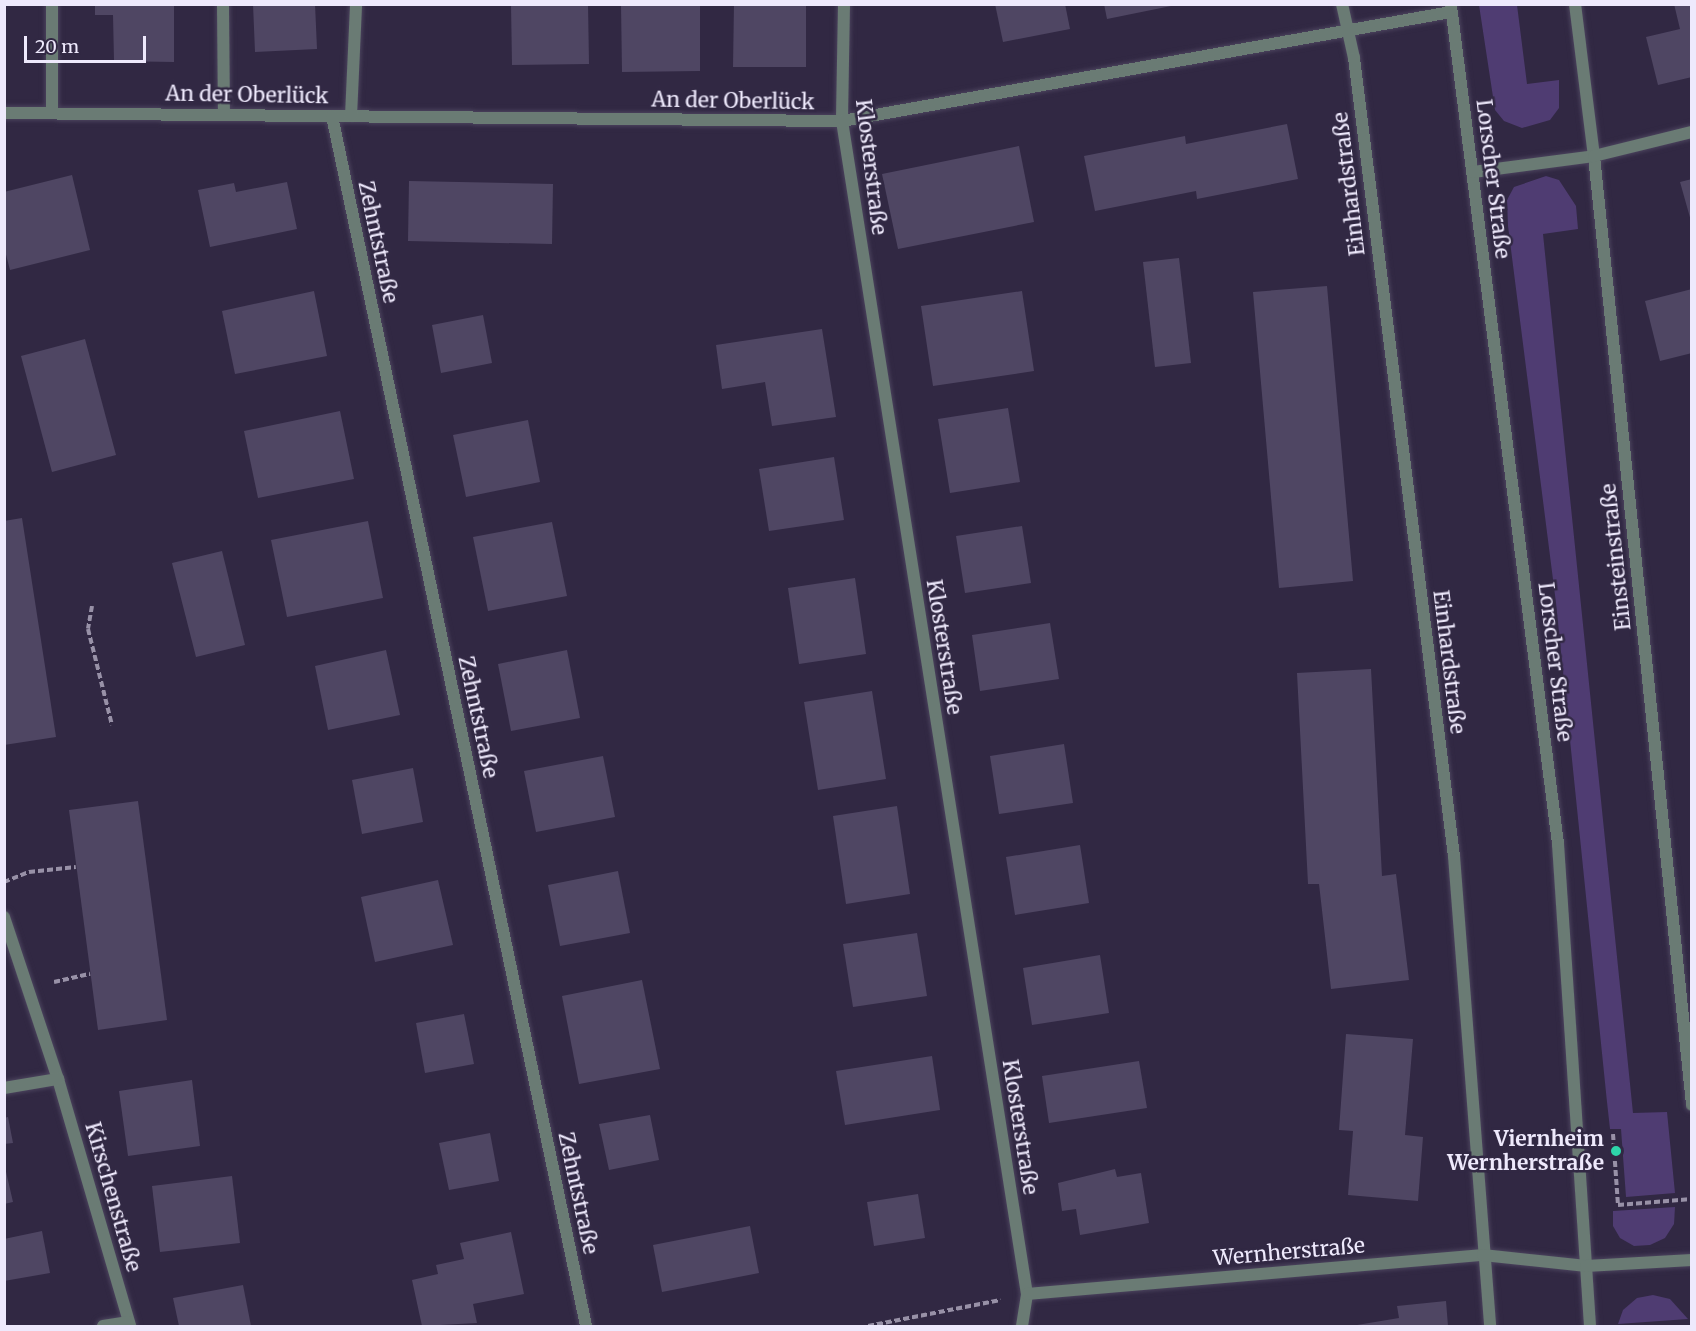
<!DOCTYPE html>
<html>
<head>
<meta charset="utf-8">
<style>
	body { margin:0 }
	#map { position:relative; width:1696px; height:1331px; overflow:hidden; background:#312843; font-family:Merriweather,serif }
	div>[style] { position:absolute }
	[style*='--x'] { left:calc(var(--x)*1px); top:calc(var(--y)*1px); width:calc(var(--w)*1px); rotate:calc(var(--a)*1deg) }
	.green>* { inset:0; background:#4f3c72 }
	.building>* { inset:0; background:#4f4663 }
	.path>* { height:4px; margin-top:-2px; transform-origin:0; background:repeating-linear-gradient(90deg,#9891a7 0 6px,transparent 0 9px) }
	.roads { filter:drop-shadow(0 0 2px #4b435d) drop-shadow(0 0 2px #4b435d) }
	.street>* { height:12px; margin:-6px; padding:0 6px; transform-origin:6px; border-radius:6px; background:#6a7b74 }
	.dots>* { width:16px; height:16px; translate:-50% -50%; box-sizing:border-box; border:3px solid #312843; border-radius:50% }
	span { translate:-50% -50%; white-space:nowrap; text-align:center; line-height:1.15; -webkit-text-stroke:5px #312843; paint-order:stroke }
	.street-label { font-size:21px; color:#eee9fc }
	.poi-label { font-size:21px; color:#eee9fc; font-weight:700 }
	.right { translate:-100% -50%; text-align:right }
	.frame { position:absolute; inset:0; border:6px solid #eee9fc; pointer-events:none }
	.scale { position:absolute; left:24px; top:36px; width:122px; height:27px; box-sizing:border-box; border:3px solid #eee9fc; border-top:0; padding-left:8px; font-size:18px; line-height:21px; white-space:nowrap; color:#eee9fc; -webkit-text-stroke:4px #312843; paint-order:stroke }
</style>
</head>
<body>
<div id="map">
	<div class="green">
		<i style="clip-path:polygon(1479px 5px,1517px 5px,1527px 84px,1559px 80px,1559px 108px,1550px 120px,1522px 128px,1504px 121px,1495px 110px)"></i>
		<i style="clip-path:polygon(1546px 176px,1559px 180px,1576px 206px,1578px 229px,1543px 234px,1633px 1113px,1667px 1112px,1675px 1193px,1626px 1197px,1621px 1129px,1610px 1129px,1607px 1102px,1556px 603px,1508px 226px,1507px 200px,1514px 187px)"></i>
		<i style="clip-path:polygon(1675px 1207px,1674px 1224px,1665px 1238px,1650px 1245px,1634px 1246px,1620px 1238px,1613px 1226px,1613px 1211px)"></i>
		<i style="clip-path:polygon(1653px 1295px,1670px 1299px,1688px 1319px,1618px 1324px,1623px 1310px,1637px 1298px)"></i>
	</div>
	<div class="building">
		<i style="clip-path:polygon(95px 4px,174px 4px,174px 62px,114px 61px,113px 15px,95px 15px)"></i>
		<i style="clip-path:polygon(253px 4px,315px 4px,317px 49px,255px 52px)"></i>
		<i style="clip-path:polygon(511px 4px,588px 4px,589px 64px,512px 65px)"></i>
		<i style="clip-path:polygon(621px 4px,700px 4px,700px 71px,622px 72px)"></i>
		<i style="clip-path:polygon(734px 4px,806px 4px,806px 67px,733px 67px)"></i>
		<i style="clip-path:polygon(995px 4px,1065px 4px,1070px 29px,1003px 42px)"></i>
		<i style="clip-path:polygon(1104px 4px,1175px 4px,1176px 5px,1107px 19px)"></i>
		<i style="clip-path:polygon(1674px 4px,1692px 4px,1692px 77px,1658px 85px,1646px 37px,1680px 29px)"></i>
		<i style="clip-path:polygon(1287px 124px,1298px 179px,1197px 199px,1196px 191px,1095px 211px,1084px 156px,1185px 136px,1186px 144px)"></i>
		<i style="clip-path:polygon(1019px 146px,1034px 222px,898px 249px,882px 174px)"></i>
		<i style="clip-path:polygon(72px 175px,90px 250px,10px 270px,4px 247px,4px 192px)"></i>
		<i style="clip-path:polygon(1692px 179px,1692px 221px,1691px 221px,1680px 182px)"></i>
		<i style="clip-path:polygon(409px 181px,553px 184px,552px 244px,408px 241px)"></i>
		<i style="clip-path:polygon(287px 182px,297px 229px,210px 247px,198px 190px,234px 183px,236px 192px)"></i>
		<i style="clip-path:polygon(1179px 258px,1191px 363px,1155px 367px,1143px 262px)"></i>
		<i style="clip-path:polygon(1327px 286px,1353px 581px,1279px 588px,1253px 292px)"></i>
		<i style="clip-path:polygon(1692px 289px,1692px 353px,1660px 361px,1645px 301px)"></i>
		<i style="clip-path:polygon(314px 291px,327px 356px,235px 374px,222px 311px)"></i>
		<i style="clip-path:polygon(1022px 291px,1034px 371px,933px 386px,921px 306px)"></i>
		<i style="clip-path:polygon(483px 315px,492px 363px,441px 373px,432px 325px)"></i>
		<i style="clip-path:polygon(822px 329px,836px 417px,772px 426px,765px 382px,722px 389px,716px 345px)"></i>
		<i style="clip-path:polygon(85px 339px,116px 455px,52px 472px,21px 356px)"></i>
		<i style="clip-path:polygon(1008px 408px,1020px 482px,950px 493px,938px 419px)"></i>
		<i style="clip-path:polygon(340px 411px,354px 479px,258px 498px,244px 431px)"></i>
		<i style="clip-path:polygon(528px 420px,540px 482px,466px 497px,453px 435px)"></i>
		<i style="clip-path:polygon(834px 457px,844px 520px,769px 531px,759px 469px)"></i>
		<i style="clip-path:polygon(22px 518px,56px 737px,4px 745px,4px 521px)"></i>
		<i style="clip-path:polygon(368px 521px,383px 598px,287px 617px,271px 540px)"></i>
		<i style="clip-path:polygon(552px 522px,567px 596px,488px 611px,473px 537px)"></i>
		<i style="clip-path:polygon(1022px 526px,1031px 583px,965px 593px,956px 536px)"></i>
		<i style="clip-path:polygon(222px 551px,245px 645px,196px 657px,172px 563px)"></i>
		<i style="clip-path:polygon(855px 578px,866px 654px,799px 664px,788px 588px)"></i>
		<i style="clip-path:polygon(1050px 623px,1059px 679px,980px 691px,972px 635px)"></i>
		<i style="clip-path:polygon(386px 650px,400px 715px,328px 730px,315px 666px)"></i>
		<i style="clip-path:polygon(567px 650px,580px 718px,511px 731px,498px 664px)"></i>
		<i style="clip-path:polygon(1371px 669px,1382px 876px,1396px 874px,1409px 980px,1331px 989px,1319px 884px,1308px 884px,1297px 673px)"></i>
		<i style="clip-path:polygon(872px 691px,886px 779px,818px 790px,804px 702px)"></i>
		<i style="clip-path:polygon(1064px 744px,1073px 803px,999px 814px,990px 756px)"></i>
		<i style="clip-path:polygon(603px 756px,615px 817px,536px 832px,524px 771px)"></i>
		<i style="clip-path:polygon(413px 768px,423px 822px,362px 834px,352px 780px)"></i>
		<i style="clip-path:polygon(138px 801px,167px 1020px,98px 1030px,69px 810px)"></i>
		<i style="clip-path:polygon(897px 806px,910px 894px,846px 904px,833px 816px)"></i>
		<i style="clip-path:polygon(1080px 845px,1089px 903px,1015px 915px,1006px 857px)"></i>
		<i style="clip-path:polygon(618px 871px,630px 933px,560px 946px,548px 885px)"></i>
		<i style="clip-path:polygon(438px 880px,453px 945px,375px 962px,361px 897px)"></i>
		<i style="clip-path:polygon(917px 933px,927px 996px,853px 1007px,843px 944px)"></i>
		<i style="clip-path:polygon(1100px 955px,1109px 1013px,1032px 1025px,1023px 968px)"></i>
		<i style="clip-path:polygon(642px 980px,660px 1069px,579px 1084px,562px 996px)"></i>
		<i style="clip-path:polygon(464px 1014px,474px 1064px,425px 1073px,416px 1023px)"></i>
		<i style="clip-path:polygon(1346px 1034px,1413px 1039px,1405px 1135px,1423px 1137px,1418px 1201px,1348px 1195px,1353px 1131px,1339px 1130px)"></i>
		<i style="clip-path:polygon(932px 1056px,940px 1110px,845px 1125px,836px 1071px)"></i>
		<i style="clip-path:polygon(1139px 1061px,1147px 1108px,1049px 1123px,1042px 1076px)"></i>
		<i style="clip-path:polygon(192px 1080px,200px 1146px,128px 1156px,119px 1091px)"></i>
		<i style="clip-path:polygon(650px 1115px,659px 1160px,609px 1170px,599px 1124px)"></i>
		<i style="clip-path:polygon(8px 1117px,13px 1143px,4px 1144px,4px 1118px)"></i>
		<i style="clip-path:polygon(490px 1133px,499px 1181px,449px 1190px,439px 1143px)"></i>
		<i style="clip-path:polygon(4px 1163px,13px 1202px,4px 1204px)"></i>
		<i style="clip-path:polygon(1115px 1169px,1117px 1177px,1141px 1173px,1149px 1223px,1080px 1235px,1076px 1209px,1062px 1211px,1058px 1183px)"></i>
		<i style="clip-path:polygon(232px 1176px,240px 1243px,160px 1252px,152px 1186px)"></i>
		<i style="clip-path:polygon(918px 1194px,925px 1238px,874px 1246px,867px 1202px)"></i>
		<i style="clip-path:polygon(750px 1226px,759px 1273px,662px 1292px,653px 1245px)"></i>
		<i style="clip-path:polygon(42px 1231px,50px 1273px,4px 1281px,4px 1239px)"></i>
		<i style="clip-path:polygon(511px 1232px,524px 1294px,473px 1304px,477px 1323px,422px 1326px,412px 1280px,438px 1274px,436px 1265px,464px 1259px,460px 1243px)"></i>
		<i style="clip-path:polygon(243px 1285px,251px 1326px,179px 1326px,173px 1298px)"></i>
		<i style="clip-path:polygon(1446px 1301px,1448px 1326px,1351px 1326px,1399px 1318px,1397px 1306px)"></i>
	</div>
	<div class="path">
		<i style="--x:92;--y:606;--w:23;--a:100"></i>
		<i style="--x:88;--y:629;--w:99;--a:76"></i>
		<i style="--x:4;--y:882;--w:27;--a:-22"></i>
		<i style="--x:29;--y:872;--w:47;--a:-6.1"></i>
		<i style="--x:54;--y:982;--w:37;--a:-13"></i>
		<i style="--x:1613;--y:1134;--w:71;--a:86"></i>
		<i style="--x:1618;--y:1205;--w:74;--a:-4.6"></i>
		<i style="--x:868;--y:1326;--w:135;--a:-11.1"></i>
	</div>
	<div class="roads">
		<div class="street">
			<i style="--x:52;--y:4;--w:109;--a:90"></i>
			<i style="--x:223;--y:4;--w:110;--a:89.5"></i>
			<i style="--x:844;--y:4;--w:117;--a:91"></i>
			<i style="--x:842;--y:121;--w:1187;--a:81.04"></i>
			<i style="--x:1342;--y:4;--w:55;--a:77.5"></i>
			<i style="--x:1354;--y:58;--w:804;--a:82.86"></i>
			<i style="--x:1454;--y:856;--w:471;--a:85.6"></i>
			<i style="--x:1575;--y:4;--w:153;--a:82.9"></i>
			<i style="--x:1594;--y:156;--w:954;--a:84.1"></i>
			<i style="--x:1451;--y:6;--w:845;--a:82.72"></i>
			<i style="--x:1558;--y:844;--w:483;--a:86.2"></i>
			<i style="--x:4;--y:113;--w:838;--a:0.55"></i>
			<i style="--x:842;--y:121;--w:619;--a:-10.15"></i>
			<i style="--x:332;--y:116;--w:1236;--a:78.14"></i>
			<i style="--x:351;--y:116;--w:112;--a:-87.4"></i>
			<i style="--x:1473;--y:172;--w:122;--a:-7.5"></i>
			<i style="--x:1594;--y:156;--w:101;--a:-13.8"></i>
			<i style="--x:4;--y:917;--w:171;--a:71.6"></i>
			<i style="--x:58;--y:1079;--w:257;--a:73.7"></i>
			<i style="--x:4;--y:1088;--w:55;--a:-9.5"></i>
			<i style="--x:103;--y:1326;--w:26;--a:-9"></i>
			<i style="--x:1022;--y:1326;--w:32;--a:-81"></i>
			<i style="--x:1027;--y:1294;--w:458;--a:-4.9"></i>
			<i style="--x:1483;--y:1255;--w:104;--a:6.1"></i>
			<i style="--x:1586;--y:1266;--w:106;--a:-3.2"></i>
		</div>
	</div>
	<div class="dots">
		<i style="left:1616px;top:1151px;background:#2ed4aa"></i>
	</div>
	<div class="street-label">
		<span style="left:247px;top:95px;rotate:1deg">An der Oberlück</span>
		<span style="left:733px;top:101px;rotate:1deg">An der Oberlück</span>
		<span style="left:871px;top:167px;rotate:83deg">Klosterstraße</span>
		<span style="left:1493px;top:179px;rotate:83deg">Lorscher Straße</span>
		<span style="left:1349px;top:184px;rotate:-97deg">Einhardstraße</span>
		<span style="left:378px;top:242px;rotate:78deg">Zehntstraße</span>
		<span style="left:1616px;top:557px;rotate:-96deg">Einsteinstraße</span>
		<span style="left:944px;top:647px;rotate:81deg">Klosterstraße</span>
		<span style="left:1449px;top:662px;rotate:83deg">Einhardstraße</span>
		<span style="left:1555px;top:662px;rotate:83deg">Lorscher Straße</span>
		<span style="left:478px;top:717px;rotate:78deg">Zehntstraße</span>
		<span style="left:1020px;top:1127px;rotate:81deg">Klosterstraße</span>
		<span style="left:578px;top:1193px;rotate:78deg">Zehntstraße</span>
		<span style="left:113px;top:1197px;rotate:74deg">Kirschenstraße</span>
		<span style="left:1289px;top:1252px;rotate:-5deg">Wernherstraße</span>
	</div>
	<div class="poi-label">
		<span class="right" style="left:1604px;top:1151px">Viernheim<br>Wernherstraße</span>
	</div>
	<div class="frame"></div>
	<div class="scale">20 m</div>
</div>
</body>
</html>
